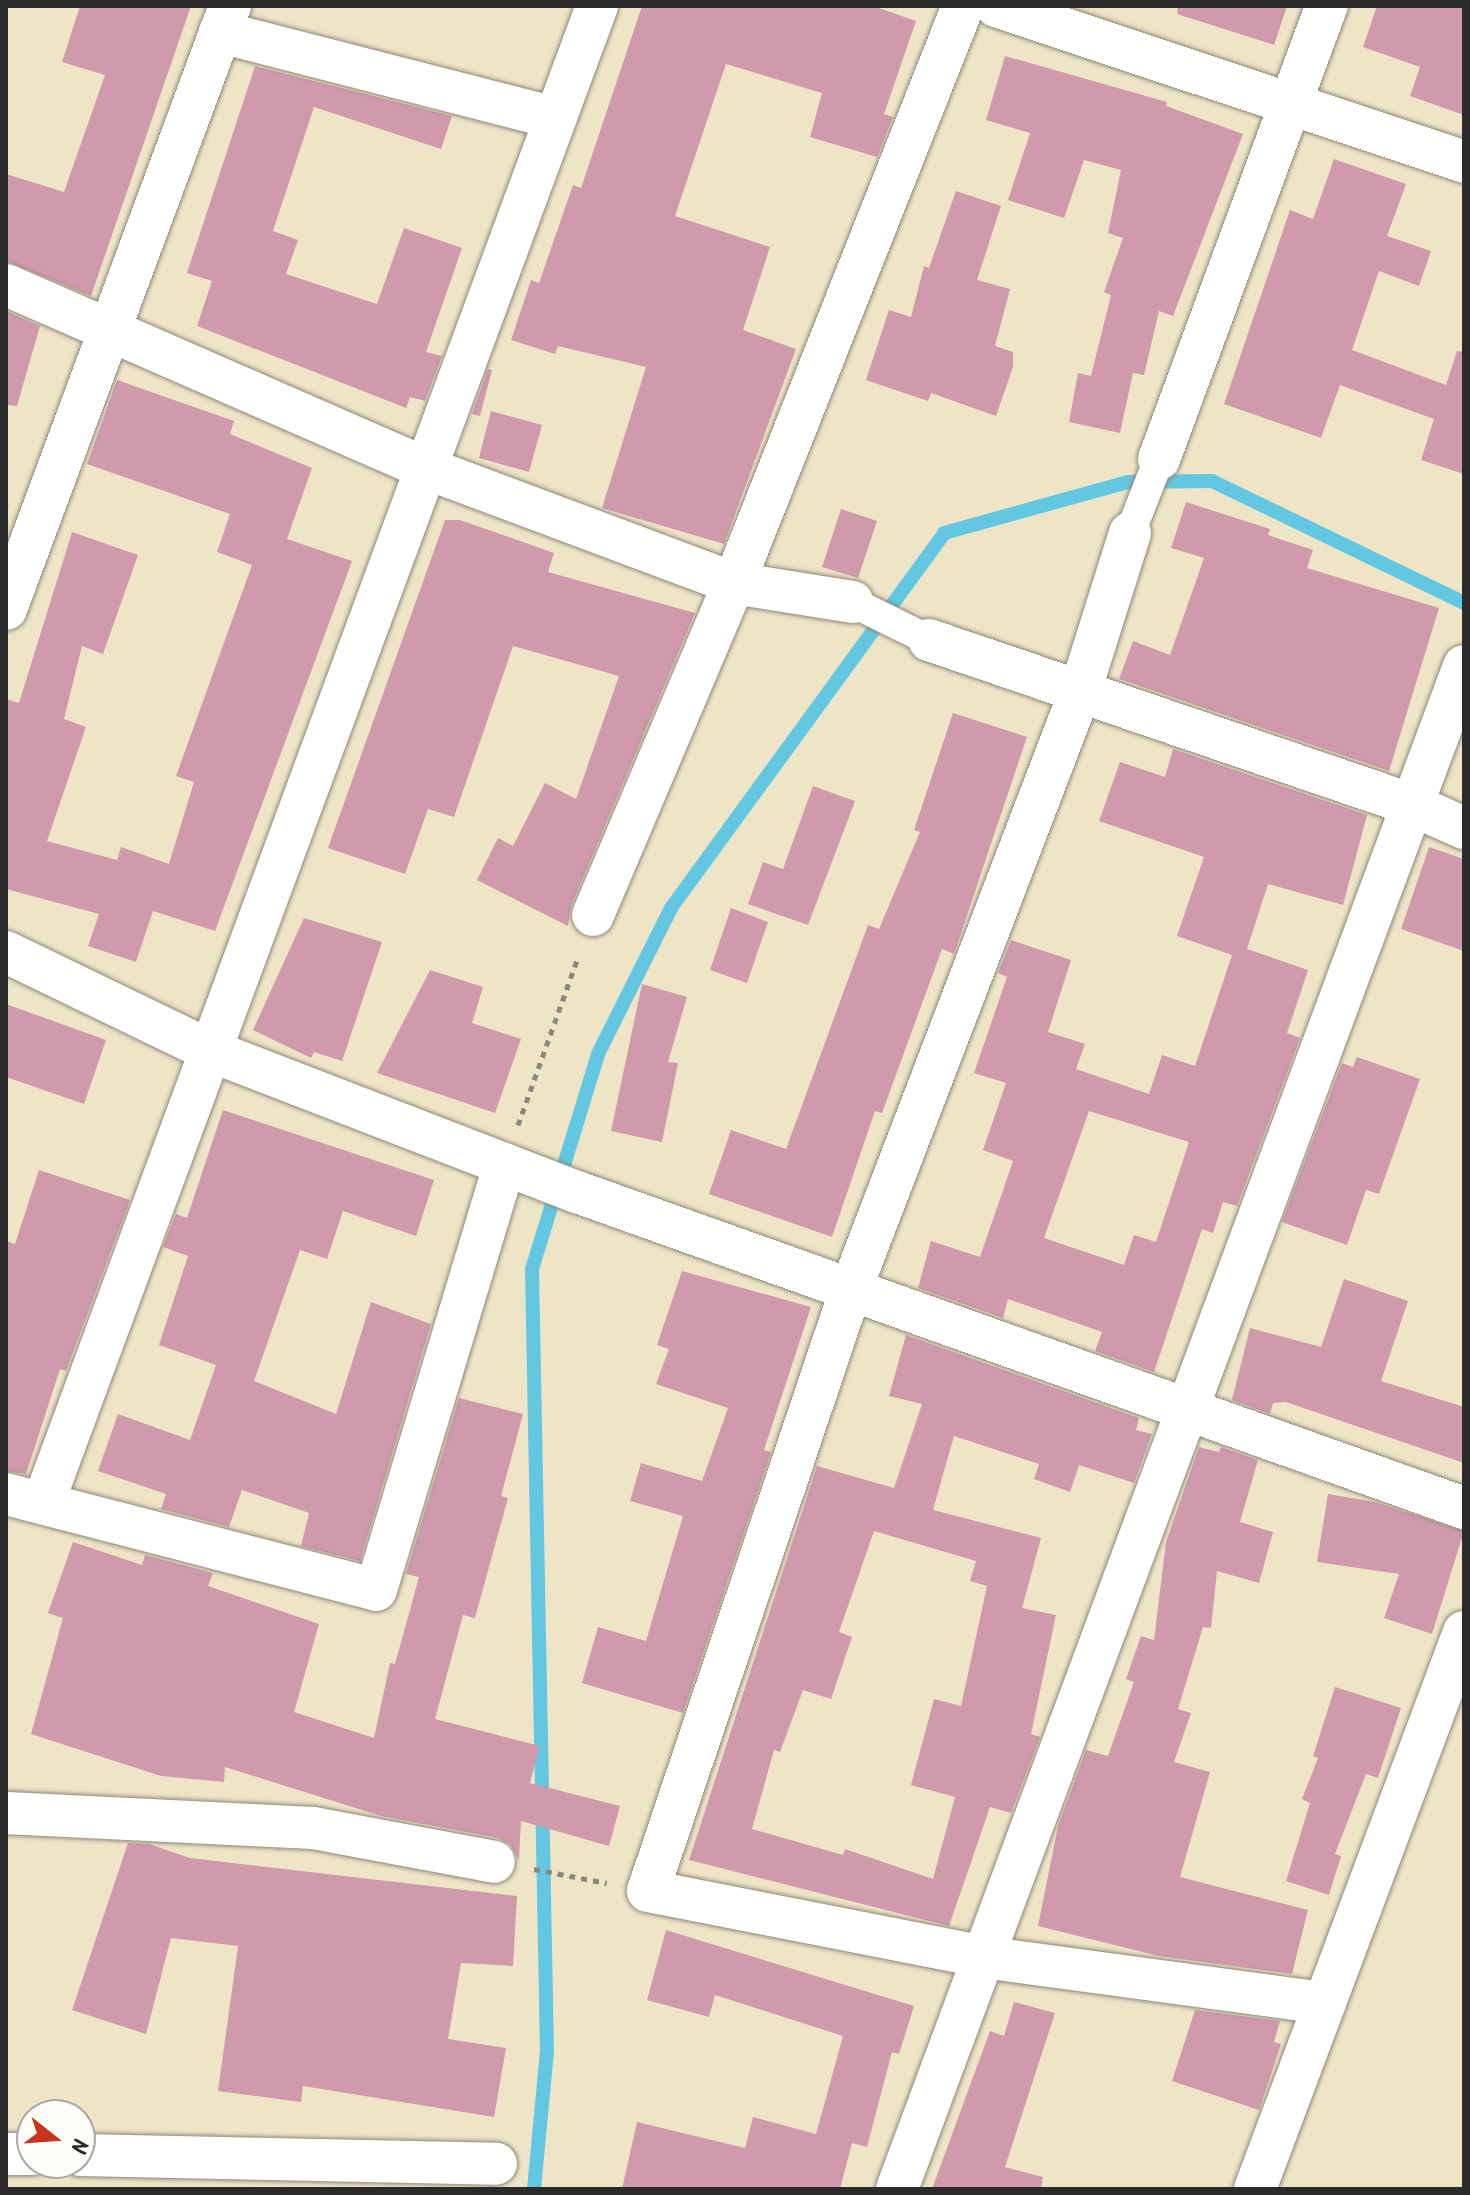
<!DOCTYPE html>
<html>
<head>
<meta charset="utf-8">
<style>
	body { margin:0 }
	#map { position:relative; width:1470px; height:2195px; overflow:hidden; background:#eee5c7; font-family:Kalam,sans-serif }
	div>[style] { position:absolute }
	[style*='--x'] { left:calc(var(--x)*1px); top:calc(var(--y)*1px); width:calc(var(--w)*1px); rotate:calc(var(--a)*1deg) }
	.stream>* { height:14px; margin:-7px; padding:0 7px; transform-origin:7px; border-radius:7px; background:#63c7e1 }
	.building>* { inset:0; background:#d09aac }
	.path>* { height:5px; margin-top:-2.5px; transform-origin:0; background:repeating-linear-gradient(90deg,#8c8879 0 6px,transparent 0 12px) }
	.roads { filter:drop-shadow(0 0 2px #8c8879) drop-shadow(0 0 2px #8c8879) }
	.pedestrian>* { height:30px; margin:-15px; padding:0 15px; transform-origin:15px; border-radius:15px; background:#fff }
	.minor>* { height:42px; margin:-21px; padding:0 21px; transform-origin:21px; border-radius:21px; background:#fff }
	span { translate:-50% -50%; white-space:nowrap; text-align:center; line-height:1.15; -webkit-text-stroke:8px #fdfcf7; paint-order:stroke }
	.frame { position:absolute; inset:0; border:8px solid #2b2b2b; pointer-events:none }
	.north { position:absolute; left:16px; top:2099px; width:80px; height:80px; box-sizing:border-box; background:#fdfcf7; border:2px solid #a9a8a5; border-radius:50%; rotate:107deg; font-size:22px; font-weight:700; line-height:32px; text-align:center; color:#2b2b2b }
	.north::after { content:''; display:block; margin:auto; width:28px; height:36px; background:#c8321e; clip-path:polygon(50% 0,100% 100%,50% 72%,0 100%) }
</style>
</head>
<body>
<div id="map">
	<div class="stream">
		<i style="--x:534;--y:2189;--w:139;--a:-84.6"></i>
		<i style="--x:547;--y:2051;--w:782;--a:-91.1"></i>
		<i style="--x:532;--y:1269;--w:225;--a:-72.9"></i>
		<i style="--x:598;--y:1054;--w:163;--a:-63.4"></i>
		<i style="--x:671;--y:908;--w:464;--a:-53.9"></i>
		<i style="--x:944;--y:533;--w:191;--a:-15.5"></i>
		<i style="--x:1128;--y:482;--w:84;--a:-0.7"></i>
		<i style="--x:1212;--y:481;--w:280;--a:25.8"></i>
	</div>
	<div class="building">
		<i style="clip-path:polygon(80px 6px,191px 6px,91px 296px,6px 261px,6px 174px,64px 192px,105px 75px,62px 62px)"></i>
		<i style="clip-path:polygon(642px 6px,873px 6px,916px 21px,884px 114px,893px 117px,877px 157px,810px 137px,822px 93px,726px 64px,675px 216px,770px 247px,743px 330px,796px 349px,724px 544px,602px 508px,646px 367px,558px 346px,555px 354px,511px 340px,531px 280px,539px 283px,573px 185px,581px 188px)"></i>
		<i style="clip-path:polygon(1178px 6px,1287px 6px,1274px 45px,1177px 14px)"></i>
		<i style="clip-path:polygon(1377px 6px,1464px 6px,1464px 115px,1410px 96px,1420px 67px,1363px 47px)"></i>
		<i style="clip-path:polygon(1005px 56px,1167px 102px,1166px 106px,1243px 134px,1173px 316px,1159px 311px,1144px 375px,1133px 373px,1120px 433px,1069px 422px,1078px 373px,1091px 376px,1111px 295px,1104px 292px,1123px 238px,1108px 233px,1121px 170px,1084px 160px,1064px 218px,1008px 200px,1030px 133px,986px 120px)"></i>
		<i style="clip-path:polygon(255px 66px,452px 116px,441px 149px,314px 107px,273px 231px,298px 240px,286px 274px,377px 304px,404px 228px,462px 248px,426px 352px,442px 356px,425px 401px,410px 397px,406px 408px,197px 326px,212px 281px,187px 273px)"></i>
		<i style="clip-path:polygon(1334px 159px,1406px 184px,1387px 236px,1431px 251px,1419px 286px,1379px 271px,1352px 350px,1446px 385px,1457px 351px,1464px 352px,1464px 474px,1421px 460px,1434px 419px,1340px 385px,1321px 438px,1224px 404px,1290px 210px,1313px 219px)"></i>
		<i style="clip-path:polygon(956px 191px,1001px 206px,977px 280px,1010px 289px,995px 346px,1013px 352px,1013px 367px,996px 416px,931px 393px,928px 401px,866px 380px,889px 310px,911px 317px,924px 266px,929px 268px)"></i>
		<i style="clip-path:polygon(6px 311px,40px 326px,17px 406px,6px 405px)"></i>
		<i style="clip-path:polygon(488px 369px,492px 370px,480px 416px,472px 414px)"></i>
		<i style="clip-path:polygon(117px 380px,234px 421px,230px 434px,312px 468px,287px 539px,352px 561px,215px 931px,153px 911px,136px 962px,88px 946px,99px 914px,6px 889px,6px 699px,19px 703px,72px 532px,138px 555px,103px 654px,82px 646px,64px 719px,86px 727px,47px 841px,117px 860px,121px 847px,169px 864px,194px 782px,176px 776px,252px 565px,217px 552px,230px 514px,87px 464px)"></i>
		<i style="clip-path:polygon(491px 411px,542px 425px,529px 472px,479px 458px)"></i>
		<i style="clip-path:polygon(1186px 502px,1270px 529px,1268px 535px,1313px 550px,1307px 568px,1439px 608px,1389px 771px,1119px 679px,1133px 641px,1170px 655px,1204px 558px,1171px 548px)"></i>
		<i style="clip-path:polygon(841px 509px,877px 521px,858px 578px,822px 567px)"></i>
		<i style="clip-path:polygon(445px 520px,460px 520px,554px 553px,548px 572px,695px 613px,571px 906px,568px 926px,477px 880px,498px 838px,513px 846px,545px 783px,576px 799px,619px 676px,513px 646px,454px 817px,428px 809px,405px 874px,328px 848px)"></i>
		<i style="clip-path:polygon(953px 713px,1027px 737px,954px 954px,942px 949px,882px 1113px,875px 1111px,832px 1237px,709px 1194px,731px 1130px,786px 1149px,868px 925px,879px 929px,920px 832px,914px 830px)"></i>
		<i style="clip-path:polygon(evenodd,1173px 749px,1367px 815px,1343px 905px,1268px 884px,1247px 949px,1308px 970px,1287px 1033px,1300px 1038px,1237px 1206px,1223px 1202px,1213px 1233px,1202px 1229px,1154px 1372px,1095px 1351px,1102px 1332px,1008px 1299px,1003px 1318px,918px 1288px,931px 1241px,980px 1257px,1013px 1161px,983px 1150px,1006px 1083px,974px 1073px,1007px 977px,998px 973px,1011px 940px,1071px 960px,1048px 1032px,1085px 1044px,1076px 1069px,1149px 1094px,1162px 1055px,1195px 1066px,1232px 955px,1177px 936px,1204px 857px,1099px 821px,1120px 762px,1165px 777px,1173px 749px,1089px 1111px,1189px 1142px,1156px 1242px,1134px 1235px,1124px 1265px,1044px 1238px,1089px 1111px)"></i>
		<i style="clip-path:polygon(813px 786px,855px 801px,808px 925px,748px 904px,763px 862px,783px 869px)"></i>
		<i style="clip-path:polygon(1429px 847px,1464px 859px,1464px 951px,1401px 929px)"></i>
		<i style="clip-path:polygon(731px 908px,768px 922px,747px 983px,710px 970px)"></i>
		<i style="clip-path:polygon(304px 918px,382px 942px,342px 1061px,314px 1052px,311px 1058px,253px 1030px)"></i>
		<i style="clip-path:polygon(430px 970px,483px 987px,472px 1023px,521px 1039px,495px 1113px,377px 1073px)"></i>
		<i style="clip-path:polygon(642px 984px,687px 997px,668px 1062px,678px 1063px,662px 1142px,611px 1131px)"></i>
		<i style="clip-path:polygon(6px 1004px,106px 1040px,84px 1104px,6px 1077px)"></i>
		<i style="clip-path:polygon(1357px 1057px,1420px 1079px,1379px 1194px,1366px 1190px,1347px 1245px,1282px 1222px,1342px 1063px,1353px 1067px)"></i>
		<i style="clip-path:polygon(223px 1110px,434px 1180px,416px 1236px,343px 1211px,327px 1259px,300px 1250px,254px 1381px,336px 1414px,371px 1302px,431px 1324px,360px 1561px,301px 1546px,309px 1513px,242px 1490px,229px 1527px,161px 1509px,166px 1494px,98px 1471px,118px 1414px,190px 1440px,216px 1365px,159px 1345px,188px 1256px,163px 1247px,176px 1214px,187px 1218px)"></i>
		<i style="clip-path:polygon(39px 1170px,130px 1200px,66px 1371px,60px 1369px,26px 1474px,6px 1471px,6px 1241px,15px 1244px)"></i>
		<i style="clip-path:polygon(682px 1271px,811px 1307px,764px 1450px,771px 1452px,683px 1713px,582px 1683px,598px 1627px,646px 1641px,683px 1516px,630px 1501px,641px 1463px,702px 1481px,728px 1408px,656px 1384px,669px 1349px,657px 1345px)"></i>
		<i style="clip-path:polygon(1344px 1279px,1408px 1301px,1381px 1381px,1464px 1407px,1464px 1463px,1286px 1402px,1273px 1403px,1270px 1414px,1232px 1400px,1250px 1328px,1321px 1347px)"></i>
		<i style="clip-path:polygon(evenodd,906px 1335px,1139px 1418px,1136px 1430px,1152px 1434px,1134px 1483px,1079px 1465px,1070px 1492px,1034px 1479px,1039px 1464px,954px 1436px,933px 1510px,1041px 1538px,1022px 1608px,1056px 1615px,1031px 1734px,1040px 1737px,1011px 1813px,990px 1807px,949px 1926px,689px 1860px,817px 1466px,894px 1488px,922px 1404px,889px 1396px,906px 1335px,874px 1531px,976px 1561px,970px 1581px,987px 1586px,961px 1706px,934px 1699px,911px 1785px,955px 1797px,933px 1879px,845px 1849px,843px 1855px,752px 1829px,774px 1750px,780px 1752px,803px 1690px,831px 1699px,852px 1637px,839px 1632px,874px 1531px)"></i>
		<i style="clip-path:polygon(459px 1398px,523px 1414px,501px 1496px,508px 1498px,475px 1618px,463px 1615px,435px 1719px,540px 1746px,530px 1783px,620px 1806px,609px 1846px,521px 1821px,519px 1860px,510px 1844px,498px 1838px,381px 1816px,225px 1767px,224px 1782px,161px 1776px,31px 1734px,63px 1618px,48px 1613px,73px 1542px,142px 1565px,145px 1555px,213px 1573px,208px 1586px,319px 1624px,294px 1712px,374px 1738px,390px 1663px,395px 1664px,419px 1577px,406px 1574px)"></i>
		<i style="clip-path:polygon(1199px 1447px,1219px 1452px,1221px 1447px,1258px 1460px,1240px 1522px,1273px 1532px,1259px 1583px,1217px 1571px,1211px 1628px,1203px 1627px,1178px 1709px,1191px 1713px,1174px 1762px,1210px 1772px,1180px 1877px,1308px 1910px,1292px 1974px,1159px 1956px,1038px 1926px,1058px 1826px,1086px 1750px,1108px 1756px,1134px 1682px,1126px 1679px,1141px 1636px,1154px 1640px,1166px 1542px)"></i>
		<i style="clip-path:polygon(1328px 1494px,1375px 1502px,1464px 1531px,1432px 1634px,1384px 1618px,1399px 1574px,1317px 1562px)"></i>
		<i style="clip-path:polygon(1335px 1687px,1401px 1708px,1378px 1778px,1366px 1774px,1335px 1854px,1341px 1856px,1329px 1895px,1286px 1881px,1310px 1803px,1302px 1799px,1318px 1758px,1313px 1756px)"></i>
		<i style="clip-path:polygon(128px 1843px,149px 1844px,190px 1858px,517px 1896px,513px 1966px,461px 1963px,448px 2039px,506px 2048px,494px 2117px,303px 2086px,301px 2102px,218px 2091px,238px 1946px,171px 1938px,146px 2034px,72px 2010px)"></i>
		<i style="clip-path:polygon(666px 1930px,914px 2006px,899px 2054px,892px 2052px,867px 2147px,852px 2143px,840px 2189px,622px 2189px,637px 2122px,745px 2148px,753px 2117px,816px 2134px,843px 2036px,715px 1995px,709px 2017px,647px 2000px)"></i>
		<i style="clip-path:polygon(1014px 2002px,1055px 2013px,1005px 2167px,1043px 2177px,1041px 2189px,932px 2189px,990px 2031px,1004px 2036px)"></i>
		<i style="clip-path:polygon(1195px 2010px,1280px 2021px,1274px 2042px,1281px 2044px,1259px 2110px,1172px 2081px)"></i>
	</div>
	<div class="path">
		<i style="--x:518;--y:1125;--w:178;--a:-70.3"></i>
		<i style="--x:534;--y:1869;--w:74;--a:10.9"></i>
	</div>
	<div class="roads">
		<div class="pedestrian">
			<i style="--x:1130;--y:533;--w:79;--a:-68.6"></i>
			<i style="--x:852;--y:602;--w:86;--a:26.3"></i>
		</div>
		<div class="minor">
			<i style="--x:996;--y:6;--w:493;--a:18.4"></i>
			<i style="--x:220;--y:32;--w:346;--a:14.4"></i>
			<i style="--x:6;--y:285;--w:455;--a:23.6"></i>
			<i style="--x:423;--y:467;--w:332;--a:20.5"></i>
			<i style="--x:734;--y:583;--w:120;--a:9.1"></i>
			<i style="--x:1159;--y:459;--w:483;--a:-69.7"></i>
			<i style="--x:1130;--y:533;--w:167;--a:107.5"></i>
			<i style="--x:1080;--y:692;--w:639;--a:110.99"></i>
			<i style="--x:851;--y:1289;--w:635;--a:108.63"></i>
			<i style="--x:648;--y:1891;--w:341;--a:11.1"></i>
			<i style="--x:983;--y:1957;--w:345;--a:7.7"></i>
			<i style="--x:6;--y:609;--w:643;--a:-69.62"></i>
			<i style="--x:929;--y:640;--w:508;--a:18.83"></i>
			<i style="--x:1410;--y:804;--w:59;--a:24"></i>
			<i style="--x:593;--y:915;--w:361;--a:-67"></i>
			<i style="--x:734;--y:583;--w:621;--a:-68.35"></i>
			<i style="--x:6;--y:952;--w:228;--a:25.8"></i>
			<i style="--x:211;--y:1051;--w:392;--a:21.1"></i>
			<i style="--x:577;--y:1192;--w:942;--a:19.61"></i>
			<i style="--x:6;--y:1494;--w:382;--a:14.5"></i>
			<i style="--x:376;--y:1590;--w:445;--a:-73.2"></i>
			<i style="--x:44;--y:1501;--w:1594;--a:-69.7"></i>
			<i style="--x:6;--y:1813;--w:307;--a:2.8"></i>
			<i style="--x:313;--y:1828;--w:184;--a:10.6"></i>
			<i style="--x:6;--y:2154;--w:26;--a:0"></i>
			<i style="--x:80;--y:2155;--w:416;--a:1.2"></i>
			<i style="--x:897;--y:2189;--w:1625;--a:-69.58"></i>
			<i style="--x:1255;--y:2189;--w:595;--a:-69.43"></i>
		</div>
	</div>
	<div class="frame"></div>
	<div class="north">N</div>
</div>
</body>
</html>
